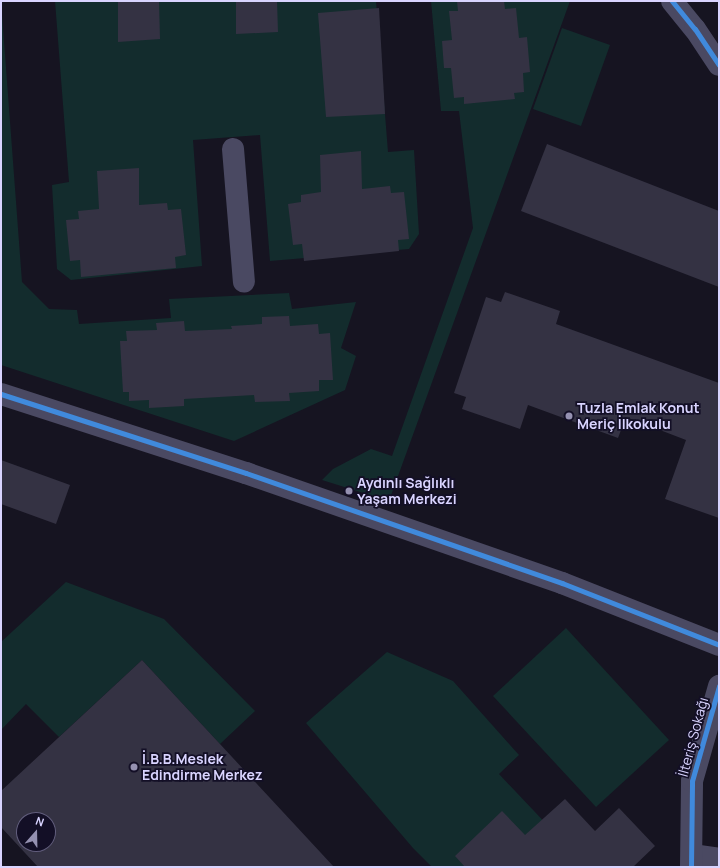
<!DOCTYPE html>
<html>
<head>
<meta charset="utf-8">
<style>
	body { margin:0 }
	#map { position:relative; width:720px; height:868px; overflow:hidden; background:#161421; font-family:Manrope,sans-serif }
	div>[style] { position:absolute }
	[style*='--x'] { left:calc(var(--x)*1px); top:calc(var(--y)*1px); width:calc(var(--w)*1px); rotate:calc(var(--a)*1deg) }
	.green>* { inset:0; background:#132c2d }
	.building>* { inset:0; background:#343243 }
	.minor>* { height:22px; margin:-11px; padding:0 11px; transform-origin:11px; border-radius:11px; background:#4a4962 }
	.cycleway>* { height:5px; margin:-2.5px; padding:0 2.5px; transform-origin:2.5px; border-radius:2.5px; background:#408adc }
	.dots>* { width:11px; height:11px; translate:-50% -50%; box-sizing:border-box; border:2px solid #130f26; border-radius:50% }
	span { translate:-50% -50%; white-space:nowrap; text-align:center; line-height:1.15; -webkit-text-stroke:3.5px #130f26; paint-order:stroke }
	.poi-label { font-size:14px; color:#d9d4ff; font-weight:700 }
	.left { translate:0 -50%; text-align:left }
	.street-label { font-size:14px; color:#d9d4ff }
	.frame { position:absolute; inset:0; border:2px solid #d9d4ff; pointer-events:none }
	.north { position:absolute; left:16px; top:812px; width:40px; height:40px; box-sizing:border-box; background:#130f26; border:1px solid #625e7d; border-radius:50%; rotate:20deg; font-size:11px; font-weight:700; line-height:16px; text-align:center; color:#d9d4ff }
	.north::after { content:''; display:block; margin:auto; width:14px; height:18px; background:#9591b1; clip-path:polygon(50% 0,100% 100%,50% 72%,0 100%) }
</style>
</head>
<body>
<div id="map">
	<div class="green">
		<i style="clip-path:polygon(1px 1px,22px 282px,49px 309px,77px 310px,79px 324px,171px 318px,169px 299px,289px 293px,292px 309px,356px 302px,341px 348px,356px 356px,345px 390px,234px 441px,1px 365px)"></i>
		<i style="clip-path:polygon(55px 1px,376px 1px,388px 152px,414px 150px,419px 234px,409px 249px,270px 261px,260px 135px,193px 140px,202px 266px,71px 280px,57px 269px,52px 185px,69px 182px)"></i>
		<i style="clip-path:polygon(431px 1px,570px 1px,389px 501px,322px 480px,333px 469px,371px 449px,392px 456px,473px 228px,459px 111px,441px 111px)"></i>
		<i style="clip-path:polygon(562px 28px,610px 45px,581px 126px,533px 109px)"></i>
		<i style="clip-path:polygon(66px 582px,164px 619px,255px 711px,220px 744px,142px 660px,59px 737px,26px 704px,1px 730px,1px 642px)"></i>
		<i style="clip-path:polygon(566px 628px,669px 740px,596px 807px,493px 696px)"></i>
		<i style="clip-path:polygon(387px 652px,453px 681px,519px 755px,499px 774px,587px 867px,432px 867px,413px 848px,306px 723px)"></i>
	</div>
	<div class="building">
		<i style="clip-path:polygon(118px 1px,159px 1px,160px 39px,118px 42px)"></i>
		<i style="clip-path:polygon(236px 1px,277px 1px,278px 32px,236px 34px)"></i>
		<i style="clip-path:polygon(457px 1px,504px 1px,505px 9px,516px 8px,519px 38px,527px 37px,530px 72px,523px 73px,524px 92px,514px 93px,515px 99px,464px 104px,464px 97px,454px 98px,451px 68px,444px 68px,442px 41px,452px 40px,449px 11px,458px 11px)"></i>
		<i style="clip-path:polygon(379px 8px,385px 114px,326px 117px,318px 13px)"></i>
		<i style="clip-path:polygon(547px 144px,719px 211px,719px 287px,521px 211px)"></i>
		<i style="clip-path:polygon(361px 151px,362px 189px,390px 186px,391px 193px,404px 192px,409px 239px,398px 240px,399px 251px,304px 261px,302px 244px,293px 245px,288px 204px,301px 202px,301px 195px,321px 192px,320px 155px)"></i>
		<i style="clip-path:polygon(139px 168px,139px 205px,167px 203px,168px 210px,181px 209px,186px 255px,175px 257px,176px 268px,81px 277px,80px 260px,70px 261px,66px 220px,79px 219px,78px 211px,99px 209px,97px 171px)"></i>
		<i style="clip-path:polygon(505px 292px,560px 311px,556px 324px,719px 383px,719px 518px,665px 499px,686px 440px,626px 417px,618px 438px,528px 405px,520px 429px,462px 409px,466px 397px,454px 393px,486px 297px,501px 302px)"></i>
		<i style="clip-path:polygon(289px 316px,290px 326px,318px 324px,319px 334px,330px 333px,333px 380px,319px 380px,319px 391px,289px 393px,290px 401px,255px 402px,254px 395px,184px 399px,184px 406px,149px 408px,149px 400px,129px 401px,129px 392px,123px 392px,120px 341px,127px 341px,126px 331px,157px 330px,156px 323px,184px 321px,185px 331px,232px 329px,231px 326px,262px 324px,262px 317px)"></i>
		<i style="clip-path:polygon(1px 460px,70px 485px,56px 524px,1px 504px)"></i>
		<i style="clip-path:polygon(evenodd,142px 660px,220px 744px,334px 867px,38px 867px,1px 827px,1px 791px,142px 660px,24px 820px,48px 820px,48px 844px,24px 844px,24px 820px)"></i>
		<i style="clip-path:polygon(565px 799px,595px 831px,619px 808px,655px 846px,633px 867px,465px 867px,455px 856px,502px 811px,525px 835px)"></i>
	</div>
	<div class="minor">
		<i style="--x:672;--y:1;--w:36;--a:51"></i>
		<i style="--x:695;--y:29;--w:43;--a:56.3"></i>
		<i style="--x:233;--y:149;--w:133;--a:85.3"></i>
		<i style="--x:1;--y:394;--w:257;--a:17.9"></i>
		<i style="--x:246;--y:473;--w:335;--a:19.2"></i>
		<i style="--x:562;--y:583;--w:169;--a:21.5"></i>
		<i style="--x:692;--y:855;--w:27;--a:8"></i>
		<i style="--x:691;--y:867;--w:86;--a:-89.3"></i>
		<i style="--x:692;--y:781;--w:99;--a:-74.1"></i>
	</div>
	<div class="cycleway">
		<i style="--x:672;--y:1;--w:36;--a:51"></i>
		<i style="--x:695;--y:29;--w:43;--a:56.3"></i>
		<i style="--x:1;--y:394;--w:257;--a:17.9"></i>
		<i style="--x:246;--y:473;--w:335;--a:19.2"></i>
		<i style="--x:562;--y:583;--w:169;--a:21.5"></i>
		<i style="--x:691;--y:867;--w:86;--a:-89.3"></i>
		<i style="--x:692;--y:781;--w:99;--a:-74.1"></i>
	</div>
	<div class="dots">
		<i style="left:569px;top:416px;background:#9591b1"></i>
		<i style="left:349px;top:491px;background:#9591b1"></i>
		<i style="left:134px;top:767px;background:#9591b1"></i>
	</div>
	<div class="poi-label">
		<span class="left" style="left:577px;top:416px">Tuzla Emlak Konut<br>Meriç İlkokulu</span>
		<span class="left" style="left:357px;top:491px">Aydınlı Sağlıklı<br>Yaşam Merkezi</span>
		<span class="left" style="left:142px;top:767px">İ.B.B.Meslek<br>Edindirme Merkez</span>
	</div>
	<div class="street-label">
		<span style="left:693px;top:737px;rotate:-75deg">İlteriş Sokağı</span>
	</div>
	<div class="frame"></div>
	<div class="north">N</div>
</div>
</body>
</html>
